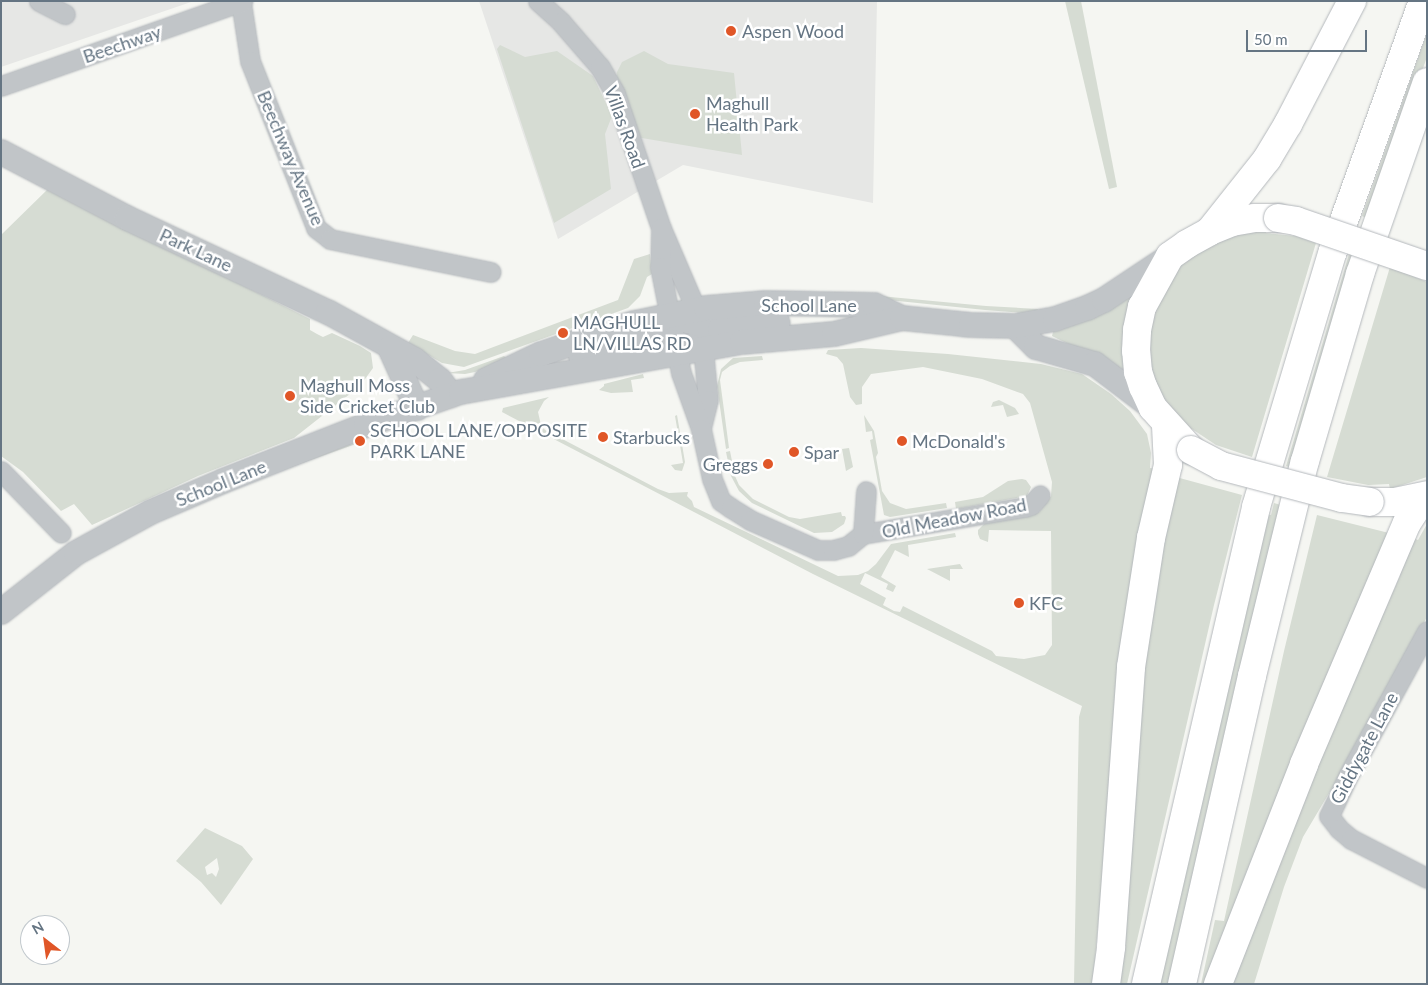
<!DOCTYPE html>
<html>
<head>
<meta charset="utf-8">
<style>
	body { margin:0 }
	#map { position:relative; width:1428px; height:985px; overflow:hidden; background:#f5f6f2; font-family:Lato,sans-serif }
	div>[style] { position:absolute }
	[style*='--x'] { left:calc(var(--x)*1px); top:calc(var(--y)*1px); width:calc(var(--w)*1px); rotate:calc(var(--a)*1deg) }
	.built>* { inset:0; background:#e6e7e5 }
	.green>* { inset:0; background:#d6dcd3 }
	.roads { filter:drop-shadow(0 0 1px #b4b8bc) drop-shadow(0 0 1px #b4b8bc) }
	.minor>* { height:19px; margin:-9.5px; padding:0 9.5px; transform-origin:9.5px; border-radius:9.5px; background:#c1c5c8 }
	.tertiary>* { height:24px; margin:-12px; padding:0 12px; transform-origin:12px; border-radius:12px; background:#c1c5c8 }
	.primary>* { height:28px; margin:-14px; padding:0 14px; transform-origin:14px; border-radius:14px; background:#fff }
	.motorway>* { height:28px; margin:-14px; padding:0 14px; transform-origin:14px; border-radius:14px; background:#fff }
	.bridges { filter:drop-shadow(0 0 1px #b4b8bc) drop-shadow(0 0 1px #b4b8bc) }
	.primary-bridge>* { height:28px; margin:-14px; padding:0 14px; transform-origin:14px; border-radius:14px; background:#fff }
	.dots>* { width:14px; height:14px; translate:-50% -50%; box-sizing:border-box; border:2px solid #fff; border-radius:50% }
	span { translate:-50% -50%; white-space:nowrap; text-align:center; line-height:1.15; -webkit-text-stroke:5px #fff; paint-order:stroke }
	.poi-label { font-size:18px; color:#657583 }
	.left { translate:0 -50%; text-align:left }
	.right { translate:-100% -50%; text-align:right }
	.street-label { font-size:18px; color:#657583 }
	.frame { position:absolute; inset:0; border:2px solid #657583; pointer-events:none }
	.north { position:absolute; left:20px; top:915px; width:50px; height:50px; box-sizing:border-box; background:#fff; border:1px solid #c1c8cd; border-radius:50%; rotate:330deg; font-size:14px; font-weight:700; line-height:20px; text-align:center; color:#657583 }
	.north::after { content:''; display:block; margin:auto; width:18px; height:22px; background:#e05627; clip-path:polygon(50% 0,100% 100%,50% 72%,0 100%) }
	.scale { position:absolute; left:1246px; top:30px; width:121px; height:22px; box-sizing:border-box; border:2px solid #657583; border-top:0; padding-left:6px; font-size:15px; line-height:18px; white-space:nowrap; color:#657583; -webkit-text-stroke:4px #fff; paint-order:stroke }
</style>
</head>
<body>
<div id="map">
	<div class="built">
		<i style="clip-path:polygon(1px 1px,194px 1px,1px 67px)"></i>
		<i style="clip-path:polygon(479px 1px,877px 1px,873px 203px,683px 165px,558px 239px)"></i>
	</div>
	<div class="green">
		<i style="clip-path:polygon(1065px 1px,1081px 1px,1117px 187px,1109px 189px)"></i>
		<i style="clip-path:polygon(1427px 33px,1427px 57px,1369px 219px,1362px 216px)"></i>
		<i style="clip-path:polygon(500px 45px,525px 57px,557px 51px,593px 76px,612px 116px,605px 134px,611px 189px,554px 223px,497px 49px)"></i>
		<i style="clip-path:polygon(644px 51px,668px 64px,734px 73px,742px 155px,636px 137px,616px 82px,617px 72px,622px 62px)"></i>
		<i style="clip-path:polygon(49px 188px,310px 319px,310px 330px,317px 334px,323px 337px,332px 333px,360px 346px,371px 353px,373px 368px,360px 386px,294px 438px,198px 476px,92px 525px,74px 504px,61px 511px,23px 472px,1px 456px,1px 235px)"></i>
		<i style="clip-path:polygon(1254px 229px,1254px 232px,1266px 231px,1266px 233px,1296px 236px,1316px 243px,1252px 457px,1216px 445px,1192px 429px,1188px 433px,1169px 413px,1149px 367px,1150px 315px,1166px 280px,1194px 250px)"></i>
		<i style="clip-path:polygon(650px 254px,652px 274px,647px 277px,640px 296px,628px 308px,464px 367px,442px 363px,408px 343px,413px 335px,455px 351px,475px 354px,618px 300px,634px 259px)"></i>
		<i style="clip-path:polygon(1349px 254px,1356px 256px,1293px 468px,1286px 466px)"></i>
		<i style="clip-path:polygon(1390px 267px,1427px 282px,1427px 477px,1390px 489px,1389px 484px,1368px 485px,1327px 477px)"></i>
		<i style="clip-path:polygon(1134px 290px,1127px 373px,1052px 336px,1055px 324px)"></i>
		<i style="clip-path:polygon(869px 295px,986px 306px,1038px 309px,1037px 314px,985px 310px,869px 298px)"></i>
		<i style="clip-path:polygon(861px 348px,948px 354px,1041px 364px,1082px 374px,1111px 394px,1130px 411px,1147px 434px,1151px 453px,1150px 468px,1158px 469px,1152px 499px,1139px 527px,1123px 636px,1093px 984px,1074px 984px,1079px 717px,1082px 706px,813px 574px,502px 412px,503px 408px,549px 397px,544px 401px,538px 412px,541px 425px,545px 430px,658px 489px,669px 493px,688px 492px,687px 496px,692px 501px,694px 507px,838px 576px,858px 575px,868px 571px,876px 564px,891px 544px,955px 533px,956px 537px,908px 545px,909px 557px,895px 550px,881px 577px,896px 586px,893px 592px,886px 589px,888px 584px,865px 573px,860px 584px,886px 598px,883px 605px,894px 611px,900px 612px,903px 606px,992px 651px,996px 656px,1024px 659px,1045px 655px,1052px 645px,1051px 531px,989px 530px,988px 542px,980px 539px,978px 534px,978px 530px,985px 523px,1039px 512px,1051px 496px,1052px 482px,1030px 403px,1023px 394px,982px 379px,923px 367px,871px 374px,862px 387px,862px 404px,856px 405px,850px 397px,843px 364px,837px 357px,826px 354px,828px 350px)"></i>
		<i style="clip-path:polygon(504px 356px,507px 359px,475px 372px,465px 374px,447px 373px,465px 370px)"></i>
		<i style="clip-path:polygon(762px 356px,763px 360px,740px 362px,730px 366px,722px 372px,720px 380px,729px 448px,726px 449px,717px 386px,721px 369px,733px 358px)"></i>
		<i style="clip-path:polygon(643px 374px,644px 378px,631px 380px,633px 392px,611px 393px,599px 390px,604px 386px,604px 384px)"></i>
		<i style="clip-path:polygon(999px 400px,1015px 408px,1019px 414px,1007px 417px,1003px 405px,991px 407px,993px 402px)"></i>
		<i style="clip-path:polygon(677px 415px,685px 462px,682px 471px,675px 470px,671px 465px,683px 463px,675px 416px)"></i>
		<i style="clip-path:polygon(864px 415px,874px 431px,878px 453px,876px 457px,882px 491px,890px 503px,906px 509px,946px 503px,947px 508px,890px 517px,884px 515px,870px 440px,873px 439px,872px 431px,866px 432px)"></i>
		<i style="clip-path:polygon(365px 437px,367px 440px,263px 477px)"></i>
		<i style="clip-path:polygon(849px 448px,853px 467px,846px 471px,842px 449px)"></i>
		<i style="clip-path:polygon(730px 451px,735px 476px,739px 485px,753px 499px,789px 517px,800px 519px,841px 512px,842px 516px,845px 516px,846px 518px,844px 524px,832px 532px,814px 533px,752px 503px,739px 491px,731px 476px,726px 452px)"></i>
		<i style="clip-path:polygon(1176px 477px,1242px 495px,1214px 605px,1127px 984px,1110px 984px,1138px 681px)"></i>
		<i style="clip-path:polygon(1022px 479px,1026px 480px,1031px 487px,1027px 496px,956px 509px,955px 502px,983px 497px,1008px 481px)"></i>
		<i style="clip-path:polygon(1274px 503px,1284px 506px,1173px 984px,1155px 984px,1266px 514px,1271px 515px)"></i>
		<i style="clip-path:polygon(1317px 515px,1393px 534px,1211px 984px,1201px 984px,1215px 920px,1224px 921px,1284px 651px)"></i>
		<i style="clip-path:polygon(1427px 524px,1427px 617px,1357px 746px,1303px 837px,1284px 887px,1254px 984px,1232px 984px,1263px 900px,1337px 718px,1400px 576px,1401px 556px,1410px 537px,1418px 540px)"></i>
		<i style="clip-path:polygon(960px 564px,963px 569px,950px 569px,950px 581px,927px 569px)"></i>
		<i style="clip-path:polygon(evenodd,205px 828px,242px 846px,253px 859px,221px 905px,201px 882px,176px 861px,205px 828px,217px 858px,219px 869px,216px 877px,212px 873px,207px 875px,205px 867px,217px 858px)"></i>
	</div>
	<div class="roads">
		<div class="minor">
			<i style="--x:39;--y:1;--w:29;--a:27"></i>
			<i style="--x:538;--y:1;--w:31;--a:42"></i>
			<i style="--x:561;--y:22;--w:60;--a:49.1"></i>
			<i style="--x:600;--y:67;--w:30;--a:60"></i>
			<i style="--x:615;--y:93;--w:143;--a:71.2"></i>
			<i style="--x:661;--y:228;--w:76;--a:66.8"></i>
			<i style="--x:691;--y:298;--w:62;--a:78"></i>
			<i style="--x:704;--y:359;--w:41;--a:84.4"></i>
			<i style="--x:708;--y:400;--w:30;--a:104"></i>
			<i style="--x:241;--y:2;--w:60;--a:81.3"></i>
			<i style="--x:250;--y:61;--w:180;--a:68.4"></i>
			<i style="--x:316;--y:228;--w:18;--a:38"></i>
			<i style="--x:330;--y:239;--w:164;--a:11.6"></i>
			<i style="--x:1;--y:86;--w:256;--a:-19.4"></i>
			<i style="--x:661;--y:228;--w:39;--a:91"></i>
			<i style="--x:660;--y:267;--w:108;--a:78.8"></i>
			<i style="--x:681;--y:373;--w:59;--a:70.3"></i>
			<i style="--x:701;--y:429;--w:51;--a:77.6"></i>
			<i style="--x:712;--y:479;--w:24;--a:68"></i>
			<i style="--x:721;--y:501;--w:12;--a:35"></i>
			<i style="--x:731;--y:508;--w:22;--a:32"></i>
			<i style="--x:750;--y:520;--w:74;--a:23.8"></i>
			<i style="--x:818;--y:550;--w:15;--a:0"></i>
			<i style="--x:833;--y:550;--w:16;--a:-15"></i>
			<i style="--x:848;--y:546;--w:19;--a:-39"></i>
			<i style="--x:863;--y:534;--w:164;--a:-9.5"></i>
			<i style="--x:1025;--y:507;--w:6;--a:-18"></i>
			<i style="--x:1031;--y:505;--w:13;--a:-48"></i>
			<i style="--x:1;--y:471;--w:86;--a:45.9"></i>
			<i style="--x:863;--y:534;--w:43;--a:-86"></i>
			<i style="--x:1427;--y:631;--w:165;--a:118.6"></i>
			<i style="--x:1348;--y:776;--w:44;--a:115.4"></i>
			<i style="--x:1329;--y:816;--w:16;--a:52"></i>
			<i style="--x:1339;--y:829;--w:16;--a:40"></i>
			<i style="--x:1351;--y:839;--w:85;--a:27.2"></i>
		</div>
		<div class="tertiary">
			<i style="--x:1;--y:152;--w:142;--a:27.6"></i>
			<i style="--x:127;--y:218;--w:222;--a:25.1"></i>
			<i style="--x:328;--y:312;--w:99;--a:28.9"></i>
			<i style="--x:415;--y:360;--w:32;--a:39"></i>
			<i style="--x:440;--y:380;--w:19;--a:54"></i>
			<i style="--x:675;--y:318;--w:46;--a:13.7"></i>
			<i style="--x:720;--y:329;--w:58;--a:-5.9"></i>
			<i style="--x:1015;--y:326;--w:30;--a:45"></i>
			<i style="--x:1036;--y:347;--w:61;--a:16.1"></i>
			<i style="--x:1095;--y:364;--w:73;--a:37.2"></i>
			<i style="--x:390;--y:348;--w:66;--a:65.8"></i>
			<i style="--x:581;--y:356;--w:71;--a:-14.6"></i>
			<i style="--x:650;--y:338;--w:42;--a:12.4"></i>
			<i style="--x:486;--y:380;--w:61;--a:-25.3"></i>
			<i style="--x:541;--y:354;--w:71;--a:-18.9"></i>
			<i style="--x:608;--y:331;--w:28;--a:-17"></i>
			<i style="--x:635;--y:323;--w:73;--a:-11.9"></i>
			<i style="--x:706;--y:308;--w:60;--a:-4.8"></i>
			<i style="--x:766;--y:303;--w:108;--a:1.1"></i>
			<i style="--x:874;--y:305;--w:31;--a:25"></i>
			<i style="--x:1;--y:612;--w:95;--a:-38.2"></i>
			<i style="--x:76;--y:553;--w:85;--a:-28.7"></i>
			<i style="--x:151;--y:512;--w:78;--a:-23.3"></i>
			<i style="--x:223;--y:481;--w:154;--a:-21.4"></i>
			<i style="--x:366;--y:425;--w:101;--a:-19.2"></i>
			<i style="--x:461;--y:392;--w:285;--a:-10.1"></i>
			<i style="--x:742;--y:342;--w:92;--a:-5"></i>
			<i style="--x:834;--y:334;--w:70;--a:-13.2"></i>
			<i style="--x:902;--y:318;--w:69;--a:5.8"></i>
			<i style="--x:971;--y:325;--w:44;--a:1.3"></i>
			<i style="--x:1015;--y:326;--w:41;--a:-9.9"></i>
			<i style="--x:1055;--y:319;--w:34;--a:-19"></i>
			<i style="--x:1087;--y:308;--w:19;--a:-25"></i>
			<i style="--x:1104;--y:300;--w:79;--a:-33.7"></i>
		</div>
		<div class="primary">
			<i style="--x:1191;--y:450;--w:57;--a:-132.1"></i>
			<i style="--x:1153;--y:408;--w:23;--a:-115"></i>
			<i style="--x:1143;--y:387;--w:16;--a:-108"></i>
			<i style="--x:1138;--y:372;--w:21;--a:-95"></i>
			<i style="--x:1136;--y:351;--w:21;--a:-87"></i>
			<i style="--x:1137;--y:330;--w:24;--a:-78"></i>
			<i style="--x:1142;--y:307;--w:58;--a:-61.2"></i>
			<i style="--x:1170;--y:256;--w:21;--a:-35"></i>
			<i style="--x:1187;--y:244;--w:26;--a:-29"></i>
			<i style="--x:1210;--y:231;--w:24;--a:-22"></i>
			<i style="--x:1232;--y:222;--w:22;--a:-10"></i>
			<i style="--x:1254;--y:218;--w:24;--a:0"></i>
			<i style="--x:1370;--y:502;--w:25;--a:0"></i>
			<i style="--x:1395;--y:502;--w:33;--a:-12"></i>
		</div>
		<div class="motorway">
			<i style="--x:1210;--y:231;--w:92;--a:-51.6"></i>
			<i style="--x:1267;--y:159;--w:41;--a:-59"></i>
			<i style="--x:1288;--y:124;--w:139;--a:-62.5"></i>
			<i style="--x:1106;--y:984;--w:37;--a:-82"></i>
			<i style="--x:1111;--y:947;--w:281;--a:-85.9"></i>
			<i style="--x:1131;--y:667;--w:131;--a:-81.2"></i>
			<i style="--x:1151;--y:538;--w:75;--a:-76.9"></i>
			<i style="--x:1168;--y:465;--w:40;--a:-92.9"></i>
			<i style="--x:1146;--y:984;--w:490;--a:-77"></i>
			<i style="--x:1256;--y:507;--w:267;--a:-73.3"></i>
			<i style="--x:1333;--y:251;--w:266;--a:-70.2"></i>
			<i style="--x:1182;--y:984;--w:316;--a:-77.2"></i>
			<i style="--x:1252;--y:676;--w:221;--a:-76.2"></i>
			<i style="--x:1305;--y:461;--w:195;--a:-73.6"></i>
			<i style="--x:1360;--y:274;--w:203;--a:-70.8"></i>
			<i style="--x:1218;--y:984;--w:236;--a:-68.6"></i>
			<i style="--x:1304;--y:764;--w:262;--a:-66.9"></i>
			<i style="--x:1407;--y:523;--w:31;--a:-57"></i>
		</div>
	</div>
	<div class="bridges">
		<div class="primary-bridge">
			<i style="--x:1278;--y:218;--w:18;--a:9"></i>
			<i style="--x:1296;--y:221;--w:139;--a:19"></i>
			<i style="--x:1191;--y:450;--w:34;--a:28"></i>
			<i style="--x:1221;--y:466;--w:125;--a:14.8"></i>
			<i style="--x:1342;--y:498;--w:28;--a:8"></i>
		</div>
	</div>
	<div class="dots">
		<i style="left:731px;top:31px;background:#e05627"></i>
		<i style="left:695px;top:114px;background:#e05627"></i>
		<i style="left:563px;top:333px;background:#e05627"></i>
		<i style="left:290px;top:396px;background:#e05627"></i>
		<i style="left:603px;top:437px;background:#e05627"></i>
		<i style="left:360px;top:441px;background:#e05627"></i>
		<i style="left:902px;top:441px;background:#e05627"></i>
		<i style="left:794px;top:452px;background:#e05627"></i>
		<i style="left:768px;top:464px;background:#e05627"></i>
		<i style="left:1019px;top:603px;background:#e05627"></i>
	</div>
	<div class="poi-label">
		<span class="left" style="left:742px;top:31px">Aspen Wood</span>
		<span class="left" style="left:706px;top:114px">Maghull<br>Health Park</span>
		<span class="left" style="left:573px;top:333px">MAGHULL<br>LN/VILLAS RD</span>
		<span class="left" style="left:300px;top:396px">Maghull Moss<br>Side Cricket Club</span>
		<span class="left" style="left:370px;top:441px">SCHOOL LANE/OPPOSITE<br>PARK LANE</span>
		<span class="left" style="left:613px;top:437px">Starbucks</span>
		<span class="left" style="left:912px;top:441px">McDonald's</span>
		<span class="left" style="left:804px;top:452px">Spar</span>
		<span class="right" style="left:758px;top:464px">Greggs</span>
		<span class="left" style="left:1029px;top:603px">KFC</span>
	</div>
	<div class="street-label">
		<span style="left:122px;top:44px;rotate:-19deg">Beechway</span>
		<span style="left:625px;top:127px;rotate:70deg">Villas Road</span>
		<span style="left:291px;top:158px;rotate:67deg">Beechway Avenue</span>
		<span style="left:196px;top:250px;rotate:25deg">Park Lane</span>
		<span style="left:809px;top:305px">School Lane</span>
		<span style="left:221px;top:483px;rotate:-22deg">School Lane</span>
		<span style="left:954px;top:518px;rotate:-11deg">Old Meadow Road</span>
		<span style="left:1364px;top:748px;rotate:-62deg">Giddygate Lane</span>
	</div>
	<div class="frame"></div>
	<div class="north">N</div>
	<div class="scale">50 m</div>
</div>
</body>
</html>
